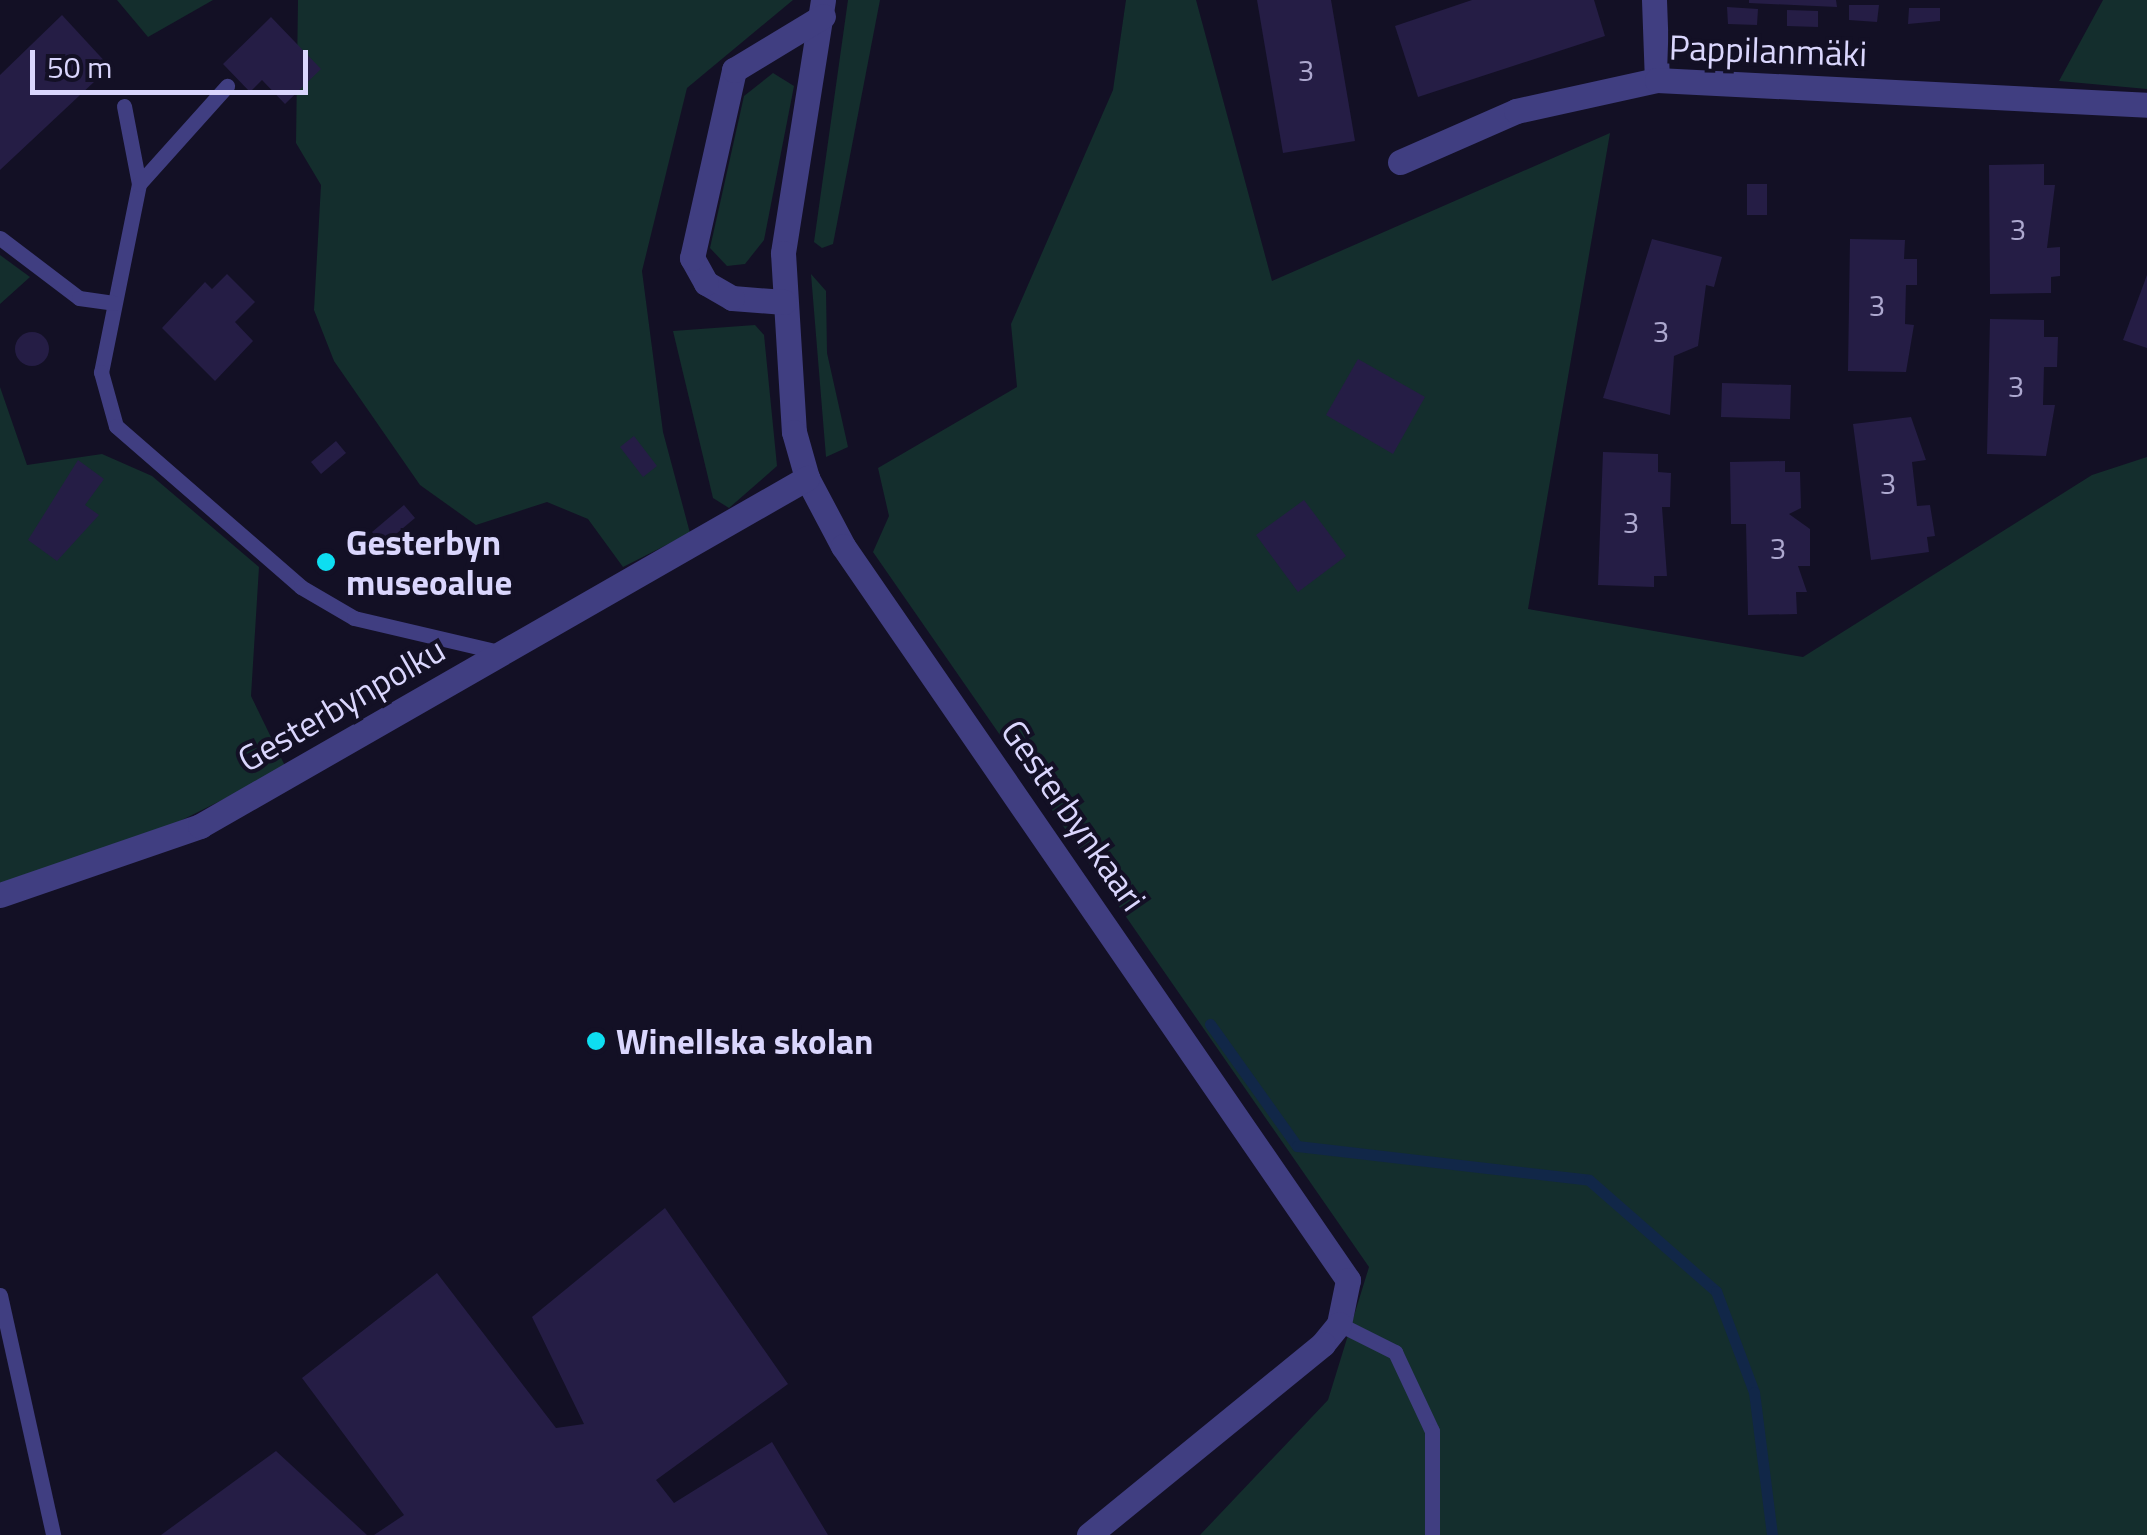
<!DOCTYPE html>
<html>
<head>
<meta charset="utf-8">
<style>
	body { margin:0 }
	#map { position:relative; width:2147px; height:1535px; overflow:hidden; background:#131025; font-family:"Titillium Web",sans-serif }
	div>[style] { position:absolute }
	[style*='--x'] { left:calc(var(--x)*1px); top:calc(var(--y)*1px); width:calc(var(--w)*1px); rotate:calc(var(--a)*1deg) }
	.green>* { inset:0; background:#142e2d }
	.stream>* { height:11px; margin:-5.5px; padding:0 5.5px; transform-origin:5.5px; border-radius:5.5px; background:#112748 }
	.building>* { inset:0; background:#251d45 }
	.round { border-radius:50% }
	.service>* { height:15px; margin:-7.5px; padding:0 7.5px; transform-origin:7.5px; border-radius:7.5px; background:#403e81 }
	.minor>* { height:25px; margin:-12.5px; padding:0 12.5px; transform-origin:12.5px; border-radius:12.5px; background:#403e81 }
	.dots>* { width:28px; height:28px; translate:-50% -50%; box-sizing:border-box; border:5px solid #131025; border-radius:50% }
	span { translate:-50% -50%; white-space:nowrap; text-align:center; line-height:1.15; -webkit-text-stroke:8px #131025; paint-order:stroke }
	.number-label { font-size:30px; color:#ada8cf }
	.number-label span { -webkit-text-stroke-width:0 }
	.street-label { font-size:35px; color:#dad6fd }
	.poi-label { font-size:35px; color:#dad6fd; font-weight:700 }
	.left { translate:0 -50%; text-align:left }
	.scale { position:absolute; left:30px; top:50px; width:278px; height:45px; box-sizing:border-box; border:5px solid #dad6fd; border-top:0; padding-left:12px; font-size:30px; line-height:35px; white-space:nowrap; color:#dad6fd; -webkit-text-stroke:8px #131025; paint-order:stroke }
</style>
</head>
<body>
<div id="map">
	<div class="green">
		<i style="clip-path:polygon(117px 0,213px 0,148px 37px)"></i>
		<i style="clip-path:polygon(298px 0,793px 0,687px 88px,642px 271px,663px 432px,690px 533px,623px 567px,588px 519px,547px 502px,476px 525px,420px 485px,334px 361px,314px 310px,321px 185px,296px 143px)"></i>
		<i style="clip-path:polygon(848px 0,880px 0,833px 244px,822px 248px,814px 242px)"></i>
		<i style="clip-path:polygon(1126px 0,1196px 0,1272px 281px,1610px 133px,1528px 609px,1803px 657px,2092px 475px,2147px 457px,2147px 1535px,1200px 1535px,1328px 1400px,1369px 1267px,873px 552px,889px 516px,878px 468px,1017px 387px,1011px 324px,1113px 90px)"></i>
		<i style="clip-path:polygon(2103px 0,2147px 0,2147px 89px,2059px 81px)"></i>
		<i style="clip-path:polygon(773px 73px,794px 86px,764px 240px,745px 264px,727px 266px,710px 248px,744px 96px)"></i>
		<i style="clip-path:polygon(0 255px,30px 277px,0 304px)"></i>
		<i style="clip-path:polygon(811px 274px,826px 291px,827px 353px,848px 447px,826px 457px)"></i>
		<i style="clip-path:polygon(755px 325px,764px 335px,777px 466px,729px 508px,713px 498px,673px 331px)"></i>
		<i style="clip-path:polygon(0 387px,27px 465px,102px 454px,152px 476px,259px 567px,251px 696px,286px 768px,130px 846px,0 883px)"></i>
	</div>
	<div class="stream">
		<i style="--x:1210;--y:1024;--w:150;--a:54.5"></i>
		<i style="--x:1297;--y:1146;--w:294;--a:6.6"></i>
		<i style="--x:1589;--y:1180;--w:169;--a:41.2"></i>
		<i style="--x:1716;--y:1291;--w:108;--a:69.4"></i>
		<i style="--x:1754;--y:1392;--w:144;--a:82.8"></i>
	</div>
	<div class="building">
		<i style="clip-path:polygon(1257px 0,1331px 0,1355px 141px,1283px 153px)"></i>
		<i style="clip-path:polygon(1472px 0,1594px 0,1605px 36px,1418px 97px,1395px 26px)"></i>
		<i style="clip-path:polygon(1749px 0,1836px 0,1837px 7px,1749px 3px)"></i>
		<i style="clip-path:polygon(1849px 5px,1879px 5px,1877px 22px,1849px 20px)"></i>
		<i style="clip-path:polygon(1727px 7px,1758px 9px,1757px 25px,1728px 24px)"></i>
		<i style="clip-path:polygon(1909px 8px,1940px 8px,1940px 21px,1908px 24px)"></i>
		<i style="clip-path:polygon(1787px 10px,1818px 11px,1818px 27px,1787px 26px)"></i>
		<i style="clip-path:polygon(62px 15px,110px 67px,0 170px,0 75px)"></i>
		<i style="clip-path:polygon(271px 17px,321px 69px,285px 104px,262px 80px,250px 92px,223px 64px)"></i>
		<i style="clip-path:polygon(2044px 164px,2044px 185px,2055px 185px,2047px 248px,2060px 247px,2060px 276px,2051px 277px,2051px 293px,1990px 294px,1989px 165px)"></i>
		<i style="clip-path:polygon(1747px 184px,1767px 184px,1767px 215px,1747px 215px)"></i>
		<i style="clip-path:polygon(1652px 239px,1722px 257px,1714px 287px,1706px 285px,1698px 346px,1674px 356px,1670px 415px,1603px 398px)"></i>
		<i style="clip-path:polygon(1850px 239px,1905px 240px,1904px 259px,1917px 259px,1917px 285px,1906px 285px,1905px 324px,1914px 325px,1906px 372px,1848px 371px)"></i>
		<i style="clip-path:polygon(227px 274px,255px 302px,235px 322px,253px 341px,215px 381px,162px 328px,205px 282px,212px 289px)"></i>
		<i style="clip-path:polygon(2147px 275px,2147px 348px,2123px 340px)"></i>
		<i style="clip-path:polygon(1990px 319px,2044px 320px,2044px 337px,2058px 337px,2057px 367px,2044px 367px,2043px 405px,2055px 405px,2046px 456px,1987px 454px)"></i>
		<i class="round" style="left:15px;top:332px;width:34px;height:34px"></i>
		<i style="clip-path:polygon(1358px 359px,1425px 397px,1393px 454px,1326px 415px)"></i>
		<i style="clip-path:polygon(1722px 383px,1791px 385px,1790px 419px,1721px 417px)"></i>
		<i style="clip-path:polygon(1911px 417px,1926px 460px,1912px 462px,1917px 506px,1930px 505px,1935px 536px,1927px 537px,1929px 552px,1871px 560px,1853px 424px)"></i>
		<i style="clip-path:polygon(634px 436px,657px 466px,643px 477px,620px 447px)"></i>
		<i style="clip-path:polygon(336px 441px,346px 453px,321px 474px,311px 462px)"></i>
		<i style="clip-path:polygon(1603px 452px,1658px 454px,1658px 472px,1671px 473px,1670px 507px,1662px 507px,1667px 576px,1654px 576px,1654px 587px,1598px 585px)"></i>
		<i style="clip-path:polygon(78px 460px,104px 479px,85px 505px,99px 515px,57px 561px,28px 540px)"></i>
		<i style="clip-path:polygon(1785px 461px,1785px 472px,1800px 472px,1801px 508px,1789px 514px,1810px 529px,1810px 566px,1798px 566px,1807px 592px,1796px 592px,1797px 614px,1748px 615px,1746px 524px,1731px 524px,1730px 462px)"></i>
		<i style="clip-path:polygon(1304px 500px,1346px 556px,1298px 592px,1256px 535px)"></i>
		<i style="clip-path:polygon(404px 505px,415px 518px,383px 545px,372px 532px)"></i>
		<i style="clip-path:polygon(665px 1208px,788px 1384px,656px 1480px,674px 1503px,772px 1442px,828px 1535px,374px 1535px,404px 1515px,302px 1378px,437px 1273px,556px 1428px,584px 1424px,532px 1317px)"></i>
		<i style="clip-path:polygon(276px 1451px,367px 1535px,161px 1535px)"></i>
	</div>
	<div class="service">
		<i style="--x:124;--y:106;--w:79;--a:79.1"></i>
		<i style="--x:139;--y:184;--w:192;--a:101.4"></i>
		<i style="--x:101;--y:372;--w:56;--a:74.5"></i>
		<i style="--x:116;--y:426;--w:245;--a:41"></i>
		<i style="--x:301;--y:587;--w:61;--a:30.3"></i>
		<i style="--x:354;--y:618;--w:149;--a:13.2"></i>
		<i style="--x:139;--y:184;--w:132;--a:-48.1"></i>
		<i style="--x:0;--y:238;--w:99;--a:37.2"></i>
		<i style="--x:79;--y:298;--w:35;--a:8"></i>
		<i style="--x:0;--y:1295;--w:246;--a:77.5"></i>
		<i style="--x:1339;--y:1324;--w:63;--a:26.6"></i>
		<i style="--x:1395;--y:1352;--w:87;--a:64.9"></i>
		<i style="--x:1432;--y:1431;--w:104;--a:90"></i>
	</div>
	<div class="minor">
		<i style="--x:823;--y:0;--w:256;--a:99"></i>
		<i style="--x:783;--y:253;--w:179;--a:86.5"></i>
		<i style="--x:794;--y:432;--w:48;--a:74.2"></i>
		<i style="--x:807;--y:478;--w:77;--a:62.1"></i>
		<i style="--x:843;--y:546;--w:891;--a:55.47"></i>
		<i style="--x:1348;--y:1280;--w:45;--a:101.6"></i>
		<i style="--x:1339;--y:1324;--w:26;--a:129"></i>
		<i style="--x:1323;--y:1344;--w:302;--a:140.8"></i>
		<i style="--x:1654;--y:0;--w:80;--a:87.9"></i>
		<i style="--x:1400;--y:162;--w:127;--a:-23.7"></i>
		<i style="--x:1516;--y:111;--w:144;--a:-12.4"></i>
		<i style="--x:1657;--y:80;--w:491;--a:2.9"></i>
		<i style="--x:784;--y:302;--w:52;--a:-175.6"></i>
		<i style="--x:732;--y:298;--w:30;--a:-150"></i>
		<i style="--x:706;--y:283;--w:29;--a:-119"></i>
		<i style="--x:692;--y:258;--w:193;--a:-77.4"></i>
		<i style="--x:734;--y:70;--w:104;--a:-31.2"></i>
		<i style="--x:0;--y:895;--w:212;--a:-19"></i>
		<i style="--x:200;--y:826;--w:700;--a:-29.83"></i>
	</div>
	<div class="dots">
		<i style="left:326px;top:562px;background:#0edef1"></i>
		<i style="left:596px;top:1041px;background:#0edef1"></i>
	</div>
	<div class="number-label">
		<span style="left:1306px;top:70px">3</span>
		<span style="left:2018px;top:229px">3</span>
		<span style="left:1877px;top:305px">3</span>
		<span style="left:1661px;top:331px">3</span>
		<span style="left:2016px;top:386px">3</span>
		<span style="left:1888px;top:483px">3</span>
		<span style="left:1631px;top:522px">3</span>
		<span style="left:1778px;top:548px">3</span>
	</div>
	<div class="street-label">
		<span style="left:1768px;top:50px;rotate:2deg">Pappilanmäki</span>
		<span style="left:341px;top:704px;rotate:-30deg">Gesterbynpolku</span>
		<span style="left:1074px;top:815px;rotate:55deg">Gesterbynkaari</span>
	</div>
	<div class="poi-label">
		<span class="left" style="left:346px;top:562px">Gesterbyn<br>museoalue</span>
		<span class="left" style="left:616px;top:1041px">Winellska skolan</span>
	</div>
	<div class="scale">50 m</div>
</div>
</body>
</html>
